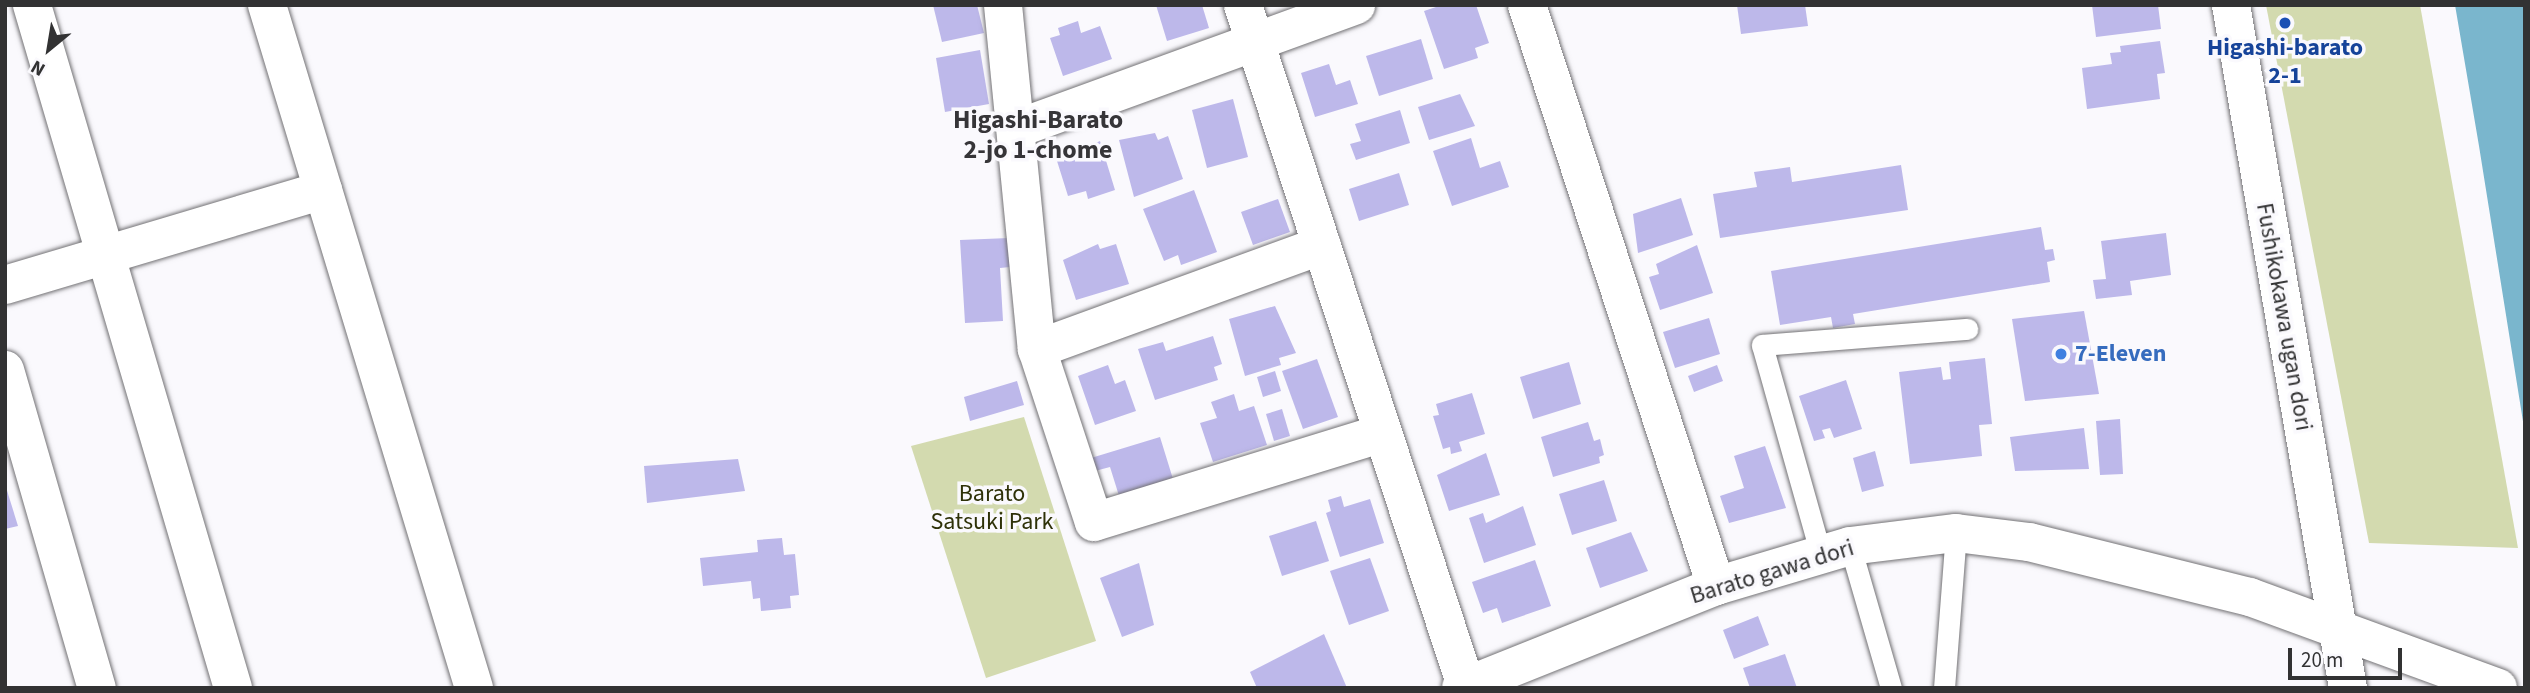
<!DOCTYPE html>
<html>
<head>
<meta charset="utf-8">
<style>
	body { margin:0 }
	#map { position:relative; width:2530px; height:693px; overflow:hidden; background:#faf9fd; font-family:"Source Sans 3",sans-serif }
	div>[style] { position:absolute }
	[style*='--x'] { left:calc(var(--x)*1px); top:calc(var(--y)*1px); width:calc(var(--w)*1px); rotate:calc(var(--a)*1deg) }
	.green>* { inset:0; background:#d3daaf }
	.water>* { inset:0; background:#7ab6cd }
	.building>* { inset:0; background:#bdb8ea }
	.roads { filter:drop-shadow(0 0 2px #737275) drop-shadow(0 0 2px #737275) }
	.lane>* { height:21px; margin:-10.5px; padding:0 10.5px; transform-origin:10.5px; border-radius:10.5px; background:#fff }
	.street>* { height:38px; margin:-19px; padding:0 19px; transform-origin:19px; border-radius:19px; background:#fff }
	.secondary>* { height:38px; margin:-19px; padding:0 19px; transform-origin:19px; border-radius:19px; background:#fff }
	.dots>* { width:19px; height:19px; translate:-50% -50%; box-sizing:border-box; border:4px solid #faf9fd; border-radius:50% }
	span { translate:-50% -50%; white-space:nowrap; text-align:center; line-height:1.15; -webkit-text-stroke:7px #faf9fd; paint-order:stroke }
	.transit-label { font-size:24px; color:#164399; font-weight:700 }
	.street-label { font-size:24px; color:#323233 }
	.shop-label { font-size:24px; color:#366cbe; font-weight:700 }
	.left { translate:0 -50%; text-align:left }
	.park-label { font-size:24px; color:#2e3108 }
	.neighbourhood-label { font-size:26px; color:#363538; font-weight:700 }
	.frame { position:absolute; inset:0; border:7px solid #323233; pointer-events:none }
	.north { position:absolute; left:14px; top:14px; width:70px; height:70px; -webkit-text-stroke:5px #faf9fd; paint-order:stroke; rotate:210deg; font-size:19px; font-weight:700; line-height:28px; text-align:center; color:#323233 }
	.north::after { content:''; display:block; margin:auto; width:24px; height:32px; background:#323233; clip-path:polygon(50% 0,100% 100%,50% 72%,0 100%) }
	.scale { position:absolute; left:2288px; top:648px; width:114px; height:32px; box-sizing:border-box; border:4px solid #323233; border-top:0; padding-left:9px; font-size:21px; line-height:24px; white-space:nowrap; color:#323233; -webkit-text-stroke:5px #faf9fd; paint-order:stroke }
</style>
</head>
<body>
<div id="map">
	<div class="green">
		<i style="clip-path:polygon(2266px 5px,2420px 5px,2518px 548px,2369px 543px)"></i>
		<i style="clip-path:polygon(1024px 417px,1096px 641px,986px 678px,911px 446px)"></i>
	</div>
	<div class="water">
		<i style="clip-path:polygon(2455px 5px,2525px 5px,2525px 434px,2479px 146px)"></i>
	</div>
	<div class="building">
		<i style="clip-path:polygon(933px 5px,977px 5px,984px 33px,942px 42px)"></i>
		<i style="clip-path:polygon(1156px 5px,1202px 5px,1209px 28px,1167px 41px)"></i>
		<i style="clip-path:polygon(1442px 5px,1476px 5px,1489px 43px,1475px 48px,1478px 58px,1444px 69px,1424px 11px)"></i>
		<i style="clip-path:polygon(1737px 5px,1805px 5px,1808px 26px,1741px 34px)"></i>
		<i style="clip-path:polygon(2092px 5px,2158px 5px,2161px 29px,2096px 37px)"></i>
		<i style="clip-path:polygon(1078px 21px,1081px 33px,1100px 26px,1112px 59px,1063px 76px,1050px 38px,1060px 35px,1058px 28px)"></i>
		<i style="clip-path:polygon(1421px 39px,1433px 79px,1379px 96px,1366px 56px)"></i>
		<i style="clip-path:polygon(2160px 41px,2165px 73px,2157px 74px,2160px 99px,2087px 109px,2082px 68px,2112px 64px,2110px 53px,2121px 52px,2120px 46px)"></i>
		<i style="clip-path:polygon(980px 50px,989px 104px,945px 112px,936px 58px)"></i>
		<i style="clip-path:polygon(1329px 64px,1336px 85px,1350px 80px,1358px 104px,1315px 117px,1301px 73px)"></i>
		<i style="clip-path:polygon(1460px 94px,1475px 126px,1429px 140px,1418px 107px)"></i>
		<i style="clip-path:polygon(1233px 99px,1248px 157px,1207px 168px,1192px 110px)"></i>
		<i style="clip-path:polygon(1400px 110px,1410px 143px,1356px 160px,1350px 144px,1361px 141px,1355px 124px)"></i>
		<i style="clip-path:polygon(1155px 133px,1158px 140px,1168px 136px,1183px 179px,1134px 197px,1119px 140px)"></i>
		<i style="clip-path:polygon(1471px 138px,1480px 168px,1500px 161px,1509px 187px,1452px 206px,1433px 151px)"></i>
		<i style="clip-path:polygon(1100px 141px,1115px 190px,1088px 199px,1086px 191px,1068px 196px,1057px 161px)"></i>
		<i style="clip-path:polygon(1901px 165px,1908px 210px,1720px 238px,1713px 194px,1757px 187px,1754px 172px,1790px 167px,1792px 182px)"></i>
		<i style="clip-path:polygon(1399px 173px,1409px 205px,1359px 221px,1349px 189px)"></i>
		<i style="clip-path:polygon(1194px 190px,1217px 252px,1181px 265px,1178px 255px,1164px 261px,1143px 209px)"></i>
		<i style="clip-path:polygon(1681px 198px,1693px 235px,1638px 253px,1633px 214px)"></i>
		<i style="clip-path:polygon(1278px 199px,1290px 232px,1253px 245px,1241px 212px)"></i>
		<i style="clip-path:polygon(2041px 227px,2045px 250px,2053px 249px,2055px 260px,2047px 262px,2050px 282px,1853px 314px,1855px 324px,1833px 328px,1831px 317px,1780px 325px,1771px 271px)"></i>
		<i style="clip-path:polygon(2166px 233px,2171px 275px,2130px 281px,2132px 295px,2096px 299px,2093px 280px,2106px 279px,2101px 241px)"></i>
		<i style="clip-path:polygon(1009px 238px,1010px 267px,1000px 268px,1003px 321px,965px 323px,960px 240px)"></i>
		<i style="clip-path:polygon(1098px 244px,1100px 249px,1116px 244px,1129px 284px,1076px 300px,1063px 260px)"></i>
		<i style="clip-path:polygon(1697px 245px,1713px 293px,1660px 310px,1649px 277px,1659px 274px,1656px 264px)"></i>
		<i style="clip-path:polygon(1275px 306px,1296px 353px,1279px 358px,1281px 365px,1245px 376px,1229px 319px)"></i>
		<i style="clip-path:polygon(2084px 311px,2099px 394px,2025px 401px,2012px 319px)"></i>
		<i style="clip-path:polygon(1709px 318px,1720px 354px,1675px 368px,1663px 332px)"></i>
		<i style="clip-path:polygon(1213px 336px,1222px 364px,1214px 367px,1218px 380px,1155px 400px,1138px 349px,1163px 342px,1166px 351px)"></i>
		<i style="clip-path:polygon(1985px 358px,1992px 424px,1979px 425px,1982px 456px,1910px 464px,1899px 372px,1941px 367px,1943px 380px,1951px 379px,1949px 362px)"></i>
		<i style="clip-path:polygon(1317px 359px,1338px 417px,1303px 429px,1282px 371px)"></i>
		<i style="clip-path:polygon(1569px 362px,1581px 404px,1533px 419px,1520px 377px)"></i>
		<i style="clip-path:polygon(1108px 365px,1115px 384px,1125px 380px,1136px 411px,1095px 425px,1078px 376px)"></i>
		<i style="clip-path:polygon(1717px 365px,1723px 381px,1694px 392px,1688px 376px)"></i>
		<i style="clip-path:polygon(1275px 371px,1281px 391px,1263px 397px,1257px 377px)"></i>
		<i style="clip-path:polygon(1846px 380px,1862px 429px,1834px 438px,1830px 428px,1822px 430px,1825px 438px,1814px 441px,1799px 396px)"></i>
		<i style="clip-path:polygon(1017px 381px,1024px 405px,970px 421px,964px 397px)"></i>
		<i style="clip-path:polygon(1472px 393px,1485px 434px,1459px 442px,1462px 451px,1451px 454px,1450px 447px,1443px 449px,1433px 416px,1439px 415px,1436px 404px)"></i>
		<i style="clip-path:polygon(1234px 394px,1239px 411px,1254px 406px,1267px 445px,1213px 462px,1200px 423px,1217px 418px,1211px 402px)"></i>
		<i style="clip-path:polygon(1282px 409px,1290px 436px,1274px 441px,1266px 414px)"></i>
		<i style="clip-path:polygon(2120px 419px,2123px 474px,2100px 475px,2096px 421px)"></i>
		<i style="clip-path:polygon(1588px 422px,1594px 441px,1600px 439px,1604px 455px,1599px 457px,1600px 463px,1553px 477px,1541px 437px)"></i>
		<i style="clip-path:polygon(2084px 428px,2089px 469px,2015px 471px,2010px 437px)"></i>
		<i style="clip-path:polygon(1160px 437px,1173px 479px,1120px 499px,1110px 467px,1095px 471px,1091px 458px)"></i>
		<i style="clip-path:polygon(1765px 446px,1786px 508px,1729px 523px,1720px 496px,1744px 488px,1734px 456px)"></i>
		<i style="clip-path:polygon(1875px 451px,1884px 486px,1862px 492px,1853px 458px)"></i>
		<i style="clip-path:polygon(1486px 453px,1500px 495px,1449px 511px,1437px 475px)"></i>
		<i style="clip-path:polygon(738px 459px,745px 491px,647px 503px,644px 466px)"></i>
		<i style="clip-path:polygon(1604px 480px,1617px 521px,1572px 535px,1559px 494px)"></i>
		<i style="clip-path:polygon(5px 484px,18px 526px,5px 529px)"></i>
		<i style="clip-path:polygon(1341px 496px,1344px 507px,1370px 499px,1384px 543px,1340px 557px,1326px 513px,1331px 511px,1328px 500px)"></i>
		<i style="clip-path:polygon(1523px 506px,1536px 545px,1484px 563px,1469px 518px,1483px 513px,1486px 523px)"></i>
		<i style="clip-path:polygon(1316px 521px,1329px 561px,1282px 576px,1269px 536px)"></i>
		<i style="clip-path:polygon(1631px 532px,1648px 571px,1600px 588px,1586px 548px)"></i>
		<i style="clip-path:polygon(782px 538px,784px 555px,795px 554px,799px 595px,790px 596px,791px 608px,761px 611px,760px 598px,753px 599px,751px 581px,703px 586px,700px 558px,758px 552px,757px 540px)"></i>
		<i style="clip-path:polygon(1370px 558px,1389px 611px,1349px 625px,1330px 571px)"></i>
		<i style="clip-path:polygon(1535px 560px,1551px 606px,1502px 623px,1497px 608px,1483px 613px,1472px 582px)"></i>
		<i style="clip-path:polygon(1139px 563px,1154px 625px,1122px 637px,1100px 578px)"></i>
		<i style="clip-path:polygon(1758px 616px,1769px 645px,1734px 659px,1723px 630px)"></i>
		<i style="clip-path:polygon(1324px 634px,1347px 688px,1257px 688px,1250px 672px)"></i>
		<i style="clip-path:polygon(1785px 654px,1797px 688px,1750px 688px,1743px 668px)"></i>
	</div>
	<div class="roads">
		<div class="lane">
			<i style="--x:1850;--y:546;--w:148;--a:73.9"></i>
			<i style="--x:1821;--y:555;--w:218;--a:-105.7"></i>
			<i style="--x:1762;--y:345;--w:206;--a:-4.5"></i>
			<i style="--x:1944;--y:688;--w:155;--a:-85.6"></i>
		</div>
		<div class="street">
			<i style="--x:32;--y:5;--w:712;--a:73.6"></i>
			<i style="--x:267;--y:5;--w:714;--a:73.14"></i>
			<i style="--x:1003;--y:5;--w:346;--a:84.4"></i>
			<i style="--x:1037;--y:349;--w:182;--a:71.8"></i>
			<i style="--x:1094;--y:522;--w:302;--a:-17.1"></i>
			<i style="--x:1243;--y:5;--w:717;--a:71.87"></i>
			<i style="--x:1527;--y:5;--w:611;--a:71.98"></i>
			<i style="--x:1016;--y:129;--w:362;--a:-20"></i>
			<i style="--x:5;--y:285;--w:332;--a:-16.6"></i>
			<i style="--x:1037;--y:349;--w:303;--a:-20"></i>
			<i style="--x:5;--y:370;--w:331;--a:73.9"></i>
		</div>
		<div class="secondary">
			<i style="--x:2231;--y:5;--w:693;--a:80.28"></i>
			<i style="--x:1461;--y:688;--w:275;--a:-21.8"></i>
			<i style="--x:1716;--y:586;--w:140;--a:-16.6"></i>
			<i style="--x:1850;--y:546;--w:107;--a:-7"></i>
			<i style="--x:1956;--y:533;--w:74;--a:7"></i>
			<i style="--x:2029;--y:542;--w:228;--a:14"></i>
			<i style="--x:2250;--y:597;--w:264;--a:20.1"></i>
		</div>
	</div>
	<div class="dots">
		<i style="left:2285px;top:23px;background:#1a4fb4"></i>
		<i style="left:2061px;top:354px;background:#3f7fe0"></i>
	</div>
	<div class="transit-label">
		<span style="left:2285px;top:62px">Higashi-barato<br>2-1</span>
	</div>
	<div class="street-label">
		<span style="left:2284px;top:317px;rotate:80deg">Fushikokawa ugan dori</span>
		<span style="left:1772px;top:572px;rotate:-17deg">Barato gawa dori</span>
	</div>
	<div class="shop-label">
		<span class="left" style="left:2075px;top:354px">7-Eleven</span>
	</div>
	<div class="park-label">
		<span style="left:992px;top:508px">Barato<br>Satsuki Park</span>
	</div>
	<div class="neighbourhood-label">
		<span style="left:1038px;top:135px">Higashi-Barato<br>2-jo 1-chome</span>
	</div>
	<div class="frame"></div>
	<div class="north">N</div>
	<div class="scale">20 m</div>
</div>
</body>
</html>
